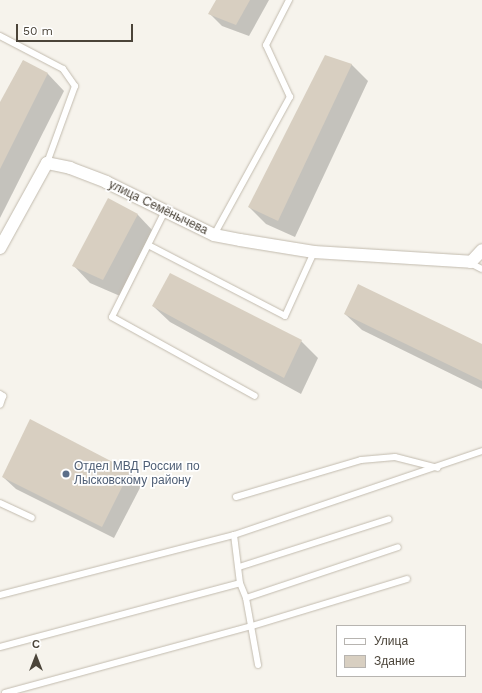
<!DOCTYPE html>
<html>
<head>
<meta charset="utf-8">
<style>
	body { margin:0 }
	#map { position:relative; width:482px; height:693px; overflow:hidden; background:#f6f3ec; font-family:"Work Sans",sans-serif }
	div>[style] { position:absolute }
	[style*='--x'] { left:calc(var(--x)*1px); top:calc(var(--y)*1px); width:calc(var(--w)*1px); rotate:calc(var(--a)*1deg) }
	.shadow>* { inset:0; background:#0003 }
	.building>* { inset:0; background:#d8cfc1 }
	.roads { filter:drop-shadow(0 0 1px #c2bbae) drop-shadow(0 0 1px #c2bbae) }
	.service>* { height:6px; margin:-3px; padding:0 3px; transform-origin:3px; border-radius:3px; background:#fff }
	.minor>* { height:12px; margin:-6px; padding:0 6px; transform-origin:6px; border-radius:6px; background:#fff }
	.dots>* { width:11px; height:11px; translate:-50% -50%; box-sizing:border-box; border:2px solid #fff; border-radius:50% }
	span { translate:-50% -50%; white-space:nowrap; text-align:center; line-height:1.15; -webkit-text-stroke:3.5px #fff; paint-order:stroke }
	.street-label { font-size:12px; color:#4b4439 }
	.service-label { font-size:12px; color:#4e5e75 }
	.left { translate:0 -50%; text-align:left }
	.legend { position:absolute; left:336px; top:625px; width:130px; height:52px; box-sizing:border-box; background:#fff; border:1px solid #b7b4b0; margin:0; padding:5px 7px; list-style:none; font-size:12px; color:#4b4439 }
	.legend li { display:flex; align-items:center; gap:8px; height:20px }
	.legend b { width:20px; border:1px solid #b7b4b0 }
	.north { position:absolute; left:16px; top:637px; width:40px; height:40px; -webkit-text-stroke:3px #fff; paint-order:stroke; rotate:0deg; font-size:11px; font-weight:700; line-height:16px; text-align:center; color:#4b4439 }
	.north::after { content:''; display:block; margin:auto; width:14px; height:18px; background:#4b4439; clip-path:polygon(50% 0,100% 100%,50% 72%,0 100%) }
	.scale { position:absolute; left:16px; top:24px; width:117px; height:18px; box-sizing:border-box; border:2px solid #4b4439; border-top:0; padding-left:5px; font-size:12px; line-height:14px; white-space:nowrap; color:#4b4439; -webkit-text-stroke:3px #fff; paint-order:stroke }
</style>
</head>
<body>
<div id="map">
	<div class="shadow">
		<i style="clip-path:polygon(217px 0,269px 0,249px 36px,222px 26px,209px 13px)"></i>
		<i style="clip-path:polygon(23px 61px,48px 74px,64px 91px,0 218px,0 104px)"></i>
		<i style="clip-path:polygon(351px 64px,368px 81px,295px 237px,266px 224px,249px 207px)"></i>
		<i style="clip-path:polygon(109px 200px,138px 215px,154px 232px,120px 296px,90px 283px,74px 266px)"></i>
		<i style="clip-path:polygon(153px 306px,301px 341px,318px 358px,301px 394px,170px 322px)"></i>
		<i style="clip-path:polygon(345px 314px,482px 345px,482px 389px,362px 330px)"></i>
		<i style="clip-path:polygon(129px 471px,142px 484px,114px 538px,16px 489px,3px 477px)"></i>
	</div>
	<div class="building">
		<i style="clip-path:polygon(216px 0,250px 0,236px 25px,208px 14px)"></i>
		<i style="clip-path:polygon(325px 55px,352px 64px,278px 221px,248px 207px)"></i>
		<i style="clip-path:polygon(23px 60px,48px 73px,0 169px,0 102px)"></i>
		<i style="clip-path:polygon(108px 198px,138px 214px,103px 280px,72px 266px)"></i>
		<i style="clip-path:polygon(170px 273px,302px 340px,284px 378px,152px 306px)"></i>
		<i style="clip-path:polygon(358px 284px,482px 344px,482px 381px,344px 314px)"></i>
		<i style="clip-path:polygon(30px 419px,130px 471px,102px 527px,2px 477px)"></i>
	</div>
	<div class="roads">
		<div class="service">
			<i style="--x:0;--y:36;--w:71;--a:27.6"></i>
			<i style="--x:63;--y:69;--w:21;--a:55"></i>
			<i style="--x:75;--y:86;--w:82;--a:110"></i>
			<i style="--x:164;--y:213;--w:116;--a:116.6"></i>
			<i style="--x:112;--y:317;--w:163;--a:28.9"></i>
			<i style="--x:214;--y:235;--w:158;--a:-61.2"></i>
			<i style="--x:290;--y:97;--w:57;--a:-114.8"></i>
			<i style="--x:266;--y:45;--w:51;--a:-62.9"></i>
			<i style="--x:150;--y:246;--w:152;--a:27.4"></i>
			<i style="--x:285;--y:316;--w:70;--a:-65.6"></i>
			<i style="--x:470;--y:263;--w:13;--a:27"></i>
			<i style="--x:0;--y:394;--w:4;--a:34"></i>
			<i style="--x:3;--y:396;--w:9;--a:108"></i>
			<i style="--x:236;--y:497;--w:130;--a:-16.5"></i>
			<i style="--x:361;--y:460;--w:34;--a:-5"></i>
			<i style="--x:395;--y:457;--w:44;--a:14.3"></i>
			<i style="--x:0;--y:503;--w:35;--a:25"></i>
			<i style="--x:234;--y:535;--w:48;--a:82.9"></i>
			<i style="--x:240;--y:583;--w:16;--a:68"></i>
			<i style="--x:246;--y:598;--w:68;--a:79.8"></i>
			<i style="--x:239;--y:567;--w:157;--a:-17.7"></i>
			<i style="--x:0;--y:595;--w:242;--a:-14.4"></i>
			<i style="--x:234;--y:535;--w:262;--a:-18.7"></i>
			<i style="--x:246;--y:598;--w:160;--a:-18.5"></i>
			<i style="--x:0;--y:647;--w:248;--a:-14.9"></i>
			<i style="--x:5;--y:693;--w:256;--a:-15.2"></i>
			<i style="--x:252;--y:626;--w:162;--a:-16.9"></i>
		</div>
		<div class="minor">
			<i style="--x:0;--y:248;--w:97;--a:-61.1"></i>
			<i style="--x:47;--y:163;--w:24;--a:12"></i>
			<i style="--x:70;--y:168;--w:39;--a:21"></i>
			<i style="--x:106;--y:182;--w:120;--a:26.1"></i>
			<i style="--x:214;--y:235;--w:26;--a:11"></i>
			<i style="--x:240;--y:240;--w:75;--a:9.2"></i>
			<i style="--x:314;--y:252;--w:157;--a:3.6"></i>
			<i style="--x:471;--y:262;--w:16;--a:-47"></i>
		</div>
	</div>
	<div class="dots">
		<i style="left:66px;top:474px;background:#5c6f8a"></i>
	</div>
	<div class="street-label">
		<span style="left:158px;top:208px;rotate:26deg">улица Семёнычева</span>
	</div>
	<div class="service-label">
		<span class="left" style="left:74px;top:474px">Отдел МВД России по<br>Лысковскому району</span>
	</div>
	<ul class="legend">
	<li><b style="height:5px;background:#fff"></b>Улица</li>
	<li><b style="height:11px;background:#d8cfc1"></b>Здание</li>
	</ul>
	<div class="north">С</div>
	<div class="scale">50 m</div>
</div>
</body>
</html>
